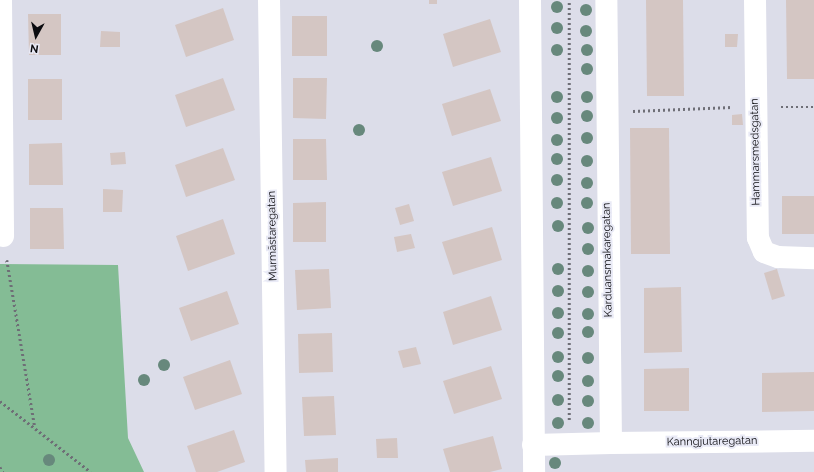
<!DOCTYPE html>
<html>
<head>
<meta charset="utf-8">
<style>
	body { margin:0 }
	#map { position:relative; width:814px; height:472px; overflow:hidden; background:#dcdde9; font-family:Raleway,sans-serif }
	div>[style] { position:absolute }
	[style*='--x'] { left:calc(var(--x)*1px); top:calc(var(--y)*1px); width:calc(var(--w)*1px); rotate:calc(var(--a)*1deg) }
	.green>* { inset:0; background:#84bc95 }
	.building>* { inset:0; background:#d4c6c3 }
	.path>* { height:2.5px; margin-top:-1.25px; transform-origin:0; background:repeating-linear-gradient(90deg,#6e6e76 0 2px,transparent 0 5px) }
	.minor>* { height:22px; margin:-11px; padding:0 11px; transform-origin:11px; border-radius:11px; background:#fff }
	.trees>* { width:12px; height:12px; margin:-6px; border-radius:50%; background:#67887c }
	span { translate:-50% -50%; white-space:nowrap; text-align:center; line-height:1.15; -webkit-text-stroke:4px #e9eaf6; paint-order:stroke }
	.street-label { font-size:11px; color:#0b0b0f }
	.north { position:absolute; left:16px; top:16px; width:40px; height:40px; -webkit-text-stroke:3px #e9eaf6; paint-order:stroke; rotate:188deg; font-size:11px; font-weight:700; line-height:16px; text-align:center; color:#0b0b0f }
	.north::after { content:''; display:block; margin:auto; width:14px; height:18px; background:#0b0b0f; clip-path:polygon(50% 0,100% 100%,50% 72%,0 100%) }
</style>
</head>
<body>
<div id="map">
	<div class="green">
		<i style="clip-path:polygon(0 264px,118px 265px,128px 438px,144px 472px,0 472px)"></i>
	</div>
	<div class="building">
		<i style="clip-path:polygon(429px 0,437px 0,437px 4px,429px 4px)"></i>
		<i style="clip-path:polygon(646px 0,683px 0,684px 96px,647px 96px)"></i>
		<i style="clip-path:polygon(786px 0,814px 0,814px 79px,787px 79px)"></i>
		<i style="clip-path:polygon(223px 8px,234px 40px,186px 57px,175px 25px)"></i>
		<i style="clip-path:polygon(28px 14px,61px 14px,61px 55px,29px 55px)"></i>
		<i style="clip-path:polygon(292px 16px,327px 16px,327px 56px,292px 56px)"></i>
		<i style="clip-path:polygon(490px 19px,501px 52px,453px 67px,443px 34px)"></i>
		<i style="clip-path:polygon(101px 31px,120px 32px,120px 47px,100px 47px)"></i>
		<i style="clip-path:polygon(725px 34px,738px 34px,737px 47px,725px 47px)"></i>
		<i style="clip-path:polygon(223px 78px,235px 110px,186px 127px,175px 95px)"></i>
		<i style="clip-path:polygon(293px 78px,327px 78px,326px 119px,293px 118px)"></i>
		<i style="clip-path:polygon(28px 79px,62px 79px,62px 120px,28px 120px)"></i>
		<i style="clip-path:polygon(490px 89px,501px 121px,452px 136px,442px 104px)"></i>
		<i style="clip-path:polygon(742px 114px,743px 125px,732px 125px,732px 115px)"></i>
		<i style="clip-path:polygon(630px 128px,669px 128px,670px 254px,631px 254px)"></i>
		<i style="clip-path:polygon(293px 139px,326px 139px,327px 180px,293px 180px)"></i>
		<i style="clip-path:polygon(62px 143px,63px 185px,29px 185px,29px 144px)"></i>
		<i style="clip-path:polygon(223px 148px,235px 180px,186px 197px,175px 165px)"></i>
		<i style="clip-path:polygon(125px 152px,126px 164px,111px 165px,110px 153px)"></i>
		<i style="clip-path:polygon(491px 157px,502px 191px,453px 206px,442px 172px)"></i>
		<i style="clip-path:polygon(103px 189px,123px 190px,122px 212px,103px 212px)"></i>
		<i style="clip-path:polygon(782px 196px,814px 196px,814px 234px,782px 234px)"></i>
		<i style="clip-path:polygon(326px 202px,326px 242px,293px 242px,293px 203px)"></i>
		<i style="clip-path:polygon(409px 204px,414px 221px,400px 225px,395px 208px)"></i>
		<i style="clip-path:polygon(30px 208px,63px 208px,64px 249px,30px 249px)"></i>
		<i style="clip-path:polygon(223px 219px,235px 254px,188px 271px,176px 236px)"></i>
		<i style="clip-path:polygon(492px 227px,502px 260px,453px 275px,442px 242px)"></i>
		<i style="clip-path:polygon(411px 234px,415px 248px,397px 252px,394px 237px)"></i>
		<i style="clip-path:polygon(329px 269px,331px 308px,297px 310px,295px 270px)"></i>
		<i style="clip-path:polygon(777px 269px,785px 296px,772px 300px,764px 273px)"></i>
		<i style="clip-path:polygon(681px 287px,682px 352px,644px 353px,644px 288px)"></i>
		<i style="clip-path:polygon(227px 291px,239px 324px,191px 341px,179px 308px)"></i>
		<i style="clip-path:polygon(491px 296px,502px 330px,453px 345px,443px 312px)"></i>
		<i style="clip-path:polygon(332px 333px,333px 372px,299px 373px,298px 334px)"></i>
		<i style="clip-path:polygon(416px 347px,421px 364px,403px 368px,398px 351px)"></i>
		<i style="clip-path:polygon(230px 360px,242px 394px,195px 410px,183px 377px)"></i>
		<i style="clip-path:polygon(491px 366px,502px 399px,454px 414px,443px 381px)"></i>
		<i style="clip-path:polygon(689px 368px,689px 411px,644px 411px,644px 369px)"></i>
		<i style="clip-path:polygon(814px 372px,814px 411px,762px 412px,762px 373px)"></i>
		<i style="clip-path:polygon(334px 396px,336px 435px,304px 436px,302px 397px)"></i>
		<i style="clip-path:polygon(234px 430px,245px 462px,217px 472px,196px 472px,187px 446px)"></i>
		<i style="clip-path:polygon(493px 436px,502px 469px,490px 472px,450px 472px,443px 449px)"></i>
		<i style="clip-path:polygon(397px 438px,398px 458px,377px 458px,376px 439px)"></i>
		<i style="clip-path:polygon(338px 458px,338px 472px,306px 472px,305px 460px)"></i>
	</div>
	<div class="path">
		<i style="--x:781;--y:107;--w:33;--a:0"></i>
		<i style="--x:633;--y:111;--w:99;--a:-2.3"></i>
		<i style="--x:7;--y:260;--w:170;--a:80.5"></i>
		<i style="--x:0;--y:401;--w:115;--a:38"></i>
		<i style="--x:569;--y:420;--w:420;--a:-90"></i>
		<i style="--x:0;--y:467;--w:6;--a:59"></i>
	</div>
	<div class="minor">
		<i style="--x:1;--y:0;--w:236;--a:89.5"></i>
		<i style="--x:269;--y:0;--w:472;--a:89.2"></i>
		<i style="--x:530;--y:0;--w:472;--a:89.5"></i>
		<i style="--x:755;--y:0;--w:238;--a:89.3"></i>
		<i style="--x:758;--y:238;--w:15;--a:67"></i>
		<i style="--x:764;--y:252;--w:15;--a:20"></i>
		<i style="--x:778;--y:257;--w:36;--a:2"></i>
		<i style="--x:611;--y:443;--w:203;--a:-0.6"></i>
		<i style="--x:533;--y:445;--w:78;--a:-1.5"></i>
		<i style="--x:611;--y:443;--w:443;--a:-90.6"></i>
	</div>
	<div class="trees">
		<i style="left:557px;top:7px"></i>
		<i style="left:586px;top:10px"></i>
		<i style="left:557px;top:28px"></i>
		<i style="left:586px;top:31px"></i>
		<i style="left:377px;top:46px"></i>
		<i style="left:557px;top:50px"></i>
		<i style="left:587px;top:50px"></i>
		<i style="left:587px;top:69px"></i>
		<i style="left:557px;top:97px"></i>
		<i style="left:587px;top:97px"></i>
		<i style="left:587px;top:116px"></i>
		<i style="left:557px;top:118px"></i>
		<i style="left:359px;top:130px"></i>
		<i style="left:587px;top:138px"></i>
		<i style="left:557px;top:140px"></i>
		<i style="left:557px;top:159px"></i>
		<i style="left:587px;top:161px"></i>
		<i style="left:557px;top:180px"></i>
		<i style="left:587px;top:183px"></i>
		<i style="left:557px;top:203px"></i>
		<i style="left:587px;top:203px"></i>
		<i style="left:558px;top:226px"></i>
		<i style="left:588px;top:228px"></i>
		<i style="left:588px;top:249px"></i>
		<i style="left:558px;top:269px"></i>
		<i style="left:588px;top:271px"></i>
		<i style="left:558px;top:291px"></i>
		<i style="left:588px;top:292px"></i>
		<i style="left:558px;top:313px"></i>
		<i style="left:588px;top:314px"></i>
		<i style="left:588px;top:332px"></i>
		<i style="left:558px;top:333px"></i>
		<i style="left:558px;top:357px"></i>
		<i style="left:588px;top:358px"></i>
		<i style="left:164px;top:365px"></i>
		<i style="left:558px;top:376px"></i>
		<i style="left:144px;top:380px"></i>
		<i style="left:588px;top:381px"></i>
		<i style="left:558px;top:400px"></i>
		<i style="left:588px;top:401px"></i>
		<i style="left:558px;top:423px"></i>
		<i style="left:588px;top:423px"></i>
		<i style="left:49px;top:460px"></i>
		<i style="left:555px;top:463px"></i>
	</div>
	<div class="street-label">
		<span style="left:756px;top:152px;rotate:-91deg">Hammarsmedsgatan</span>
		<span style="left:273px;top:236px;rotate:-91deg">Murmästaregatan</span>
		<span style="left:608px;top:260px;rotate:-91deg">Karduansmakaregatan</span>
		<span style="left:712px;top:442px;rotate:-1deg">Kanngjutaregatan</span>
	</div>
	<div class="north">N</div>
</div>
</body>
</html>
